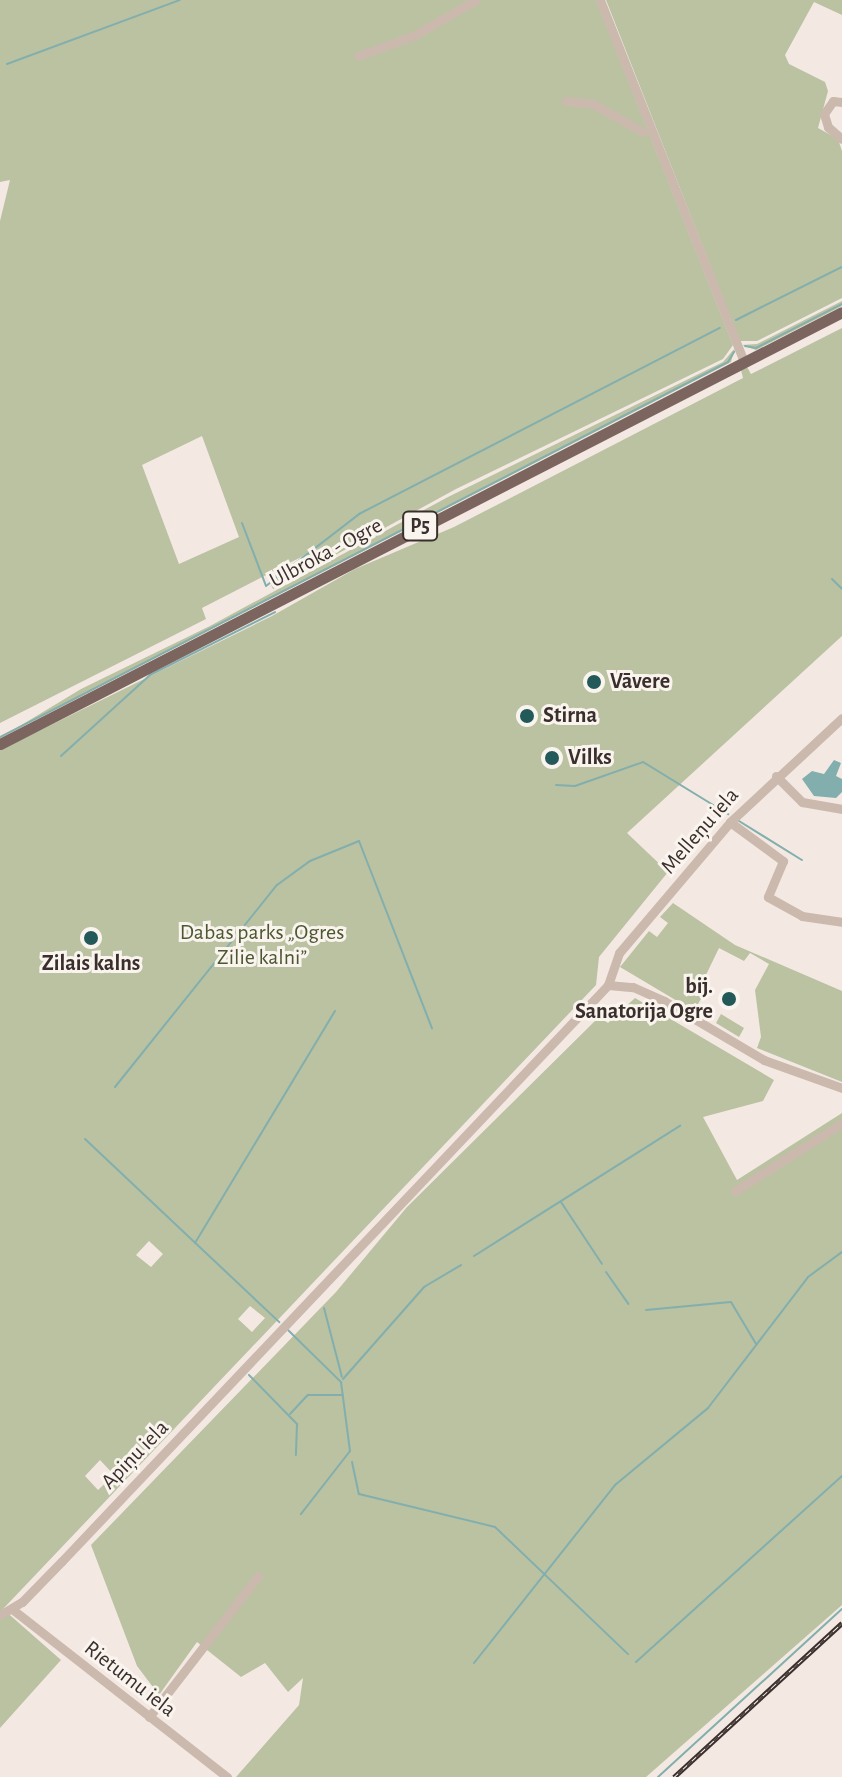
<!DOCTYPE html>
<html>
<head>
<meta charset="utf-8">
<style>
	body { margin:0 }
	#map { position:relative; width:842px; height:1777px; overflow:hidden; background:#f3e9e2; font-family:"Alegreya Sans",sans-serif }
	div>[style] { position:absolute }
	[style*='--x'] { left:calc(var(--x)*1px); top:calc(var(--y)*1px); width:calc(var(--w)*1px); rotate:calc(var(--a)*1deg) }
	.green>* { inset:0; background:#bac2a2 }
	.water>* { inset:0; background:#82afad }
	.stream>* { height:2px; margin:-1px; padding:0 1px; transform-origin:1px; border-radius:1px; background:#82afad }
	.minor>* { height:9px; margin:-4.5px; padding:0 4.5px; transform-origin:4.5px; border-radius:4.5px; background:#cbb9ae }
	.major>* { height:11px; margin:-5.5px; padding:0 5.5px; transform-origin:5.5px; border-radius:5.5px; background:#7b655e }
	.rail>* { height:5px; margin-top:-2.5px; transform-origin:0; background:repeating-linear-gradient(90deg,#faf4ef 0 6px,#3a2f2c 0 12px); box-sizing:border-box; border-block:2px solid #3a2f2c }
	.dots>* { width:22px; height:22px; translate:-50% -50%; box-sizing:border-box; border:4px solid #faf4ef; border-radius:50% }
	span { translate:-50% -50%; white-space:nowrap; text-align:center; line-height:1.15; -webkit-text-stroke:6px #faf4ef; paint-order:stroke }
	.shield-label span { padding:2px 6px; background:#faf4ef; border:2px solid; border-radius:6px; -webkit-text-stroke-width:0 }
	.shield-label { font-size:20px; color:#3a2f2c; font-weight:700 }
	.street-label { font-size:22px; color:#3a2f2c }
	.poi-label { font-size:22px; color:#3a2f2c; font-weight:700 }
	.left { translate:0 -50%; text-align:left }
	.right { translate:-100% -50%; text-align:right }
	.park-label { font-size:22px; color:#4c5730 }
</style>
</head>
<body>
<div id="map">
	<div class="green">
		<i style="clip-path:polygon(evenodd,0 0,596px 0,733px 345px,723px 359px,456px 489px,273px 589px,269px 580px,305px 555px,202px 608px,206px 619px,0 723px,0 221px,10px 180px,0 182px,0 0,202px 436px,239px 537px,179px 564px,142px 465px,202px 436px)"></i>
		<i style="clip-path:polygon(606px 0,842px 0,842px 15px,814px 2px,785px 55px,789px 64px,825px 82px,828px 91px,818px 128px,838px 139px,842px 151px,842px 298px,757px 341px,740px 341px)"></i>
		<i style="clip-path:polygon(842px 301px,842px 306px,756px 350px,742px 345px,757px 344px)"></i>
		<i style="clip-path:polygon(evenodd,842px 328px,842px 636px,627px 833px,668px 872px,599px 957px,596px 985px,3px 1609px,61px 1660px,0 1728px,0 750px,272px 616px,355px 569px,454px 527px,743px 378px,741px 370px,747px 367px,751px 374px,842px 328px,149px 1241px,163px 1254px,151px 1267px,136px 1255px,149px 1241px,842px 328px,250px 1306px,265px 1318px,252px 1332px,238px 1319px,250px 1306px,842px 328px,100px 1460px,114px 1475px,98px 1490px,85px 1476px,100px 1460px)"></i>
		<i style="clip-path:polygon(735px 348px,731px 362px,0 738px,81px 689px,210px 626px,448px 497px,723px 362px)"></i>
		<i style="clip-path:polygon(673px 903px,735px 945px,842px 991px,842px 1082px,757px 1048px,761px 1037px,755px 990px,769px 964px,750px 953px,744px 961px,719px 948px,704px 979px,709px 985px,694px 1011px,620px 967px,649px 931px,657px 937px,668px 923px,660px 917px)"></i>
		<i style="clip-path:polygon(635px 998px,774px 1080px,763px 1101px,703px 1117px,737px 1180px,842px 1113px,842px 1605px,646px 1777px,236px 1777px,299px 1705px,303px 1678px,288px 1692px,265px 1663px,241px 1677px,197px 1642px,159px 1695px,137px 1666px,91px 1545px,336px 1292px,407px 1207px,599px 1017px,608px 1023px)"></i>
		<i style="clip-path:polygon(721px 1014px,744px 1028px,739px 1037px,716px 1023px)"></i>
	</div>
	<div class="water">
		<i style="clip-path:polygon(834px 760px,841px 763px,836px 776px,842px 779px,842px 792px,836px 798px,814px 796px,802px 779px,812px 771px,824px 774px)"></i>
	</div>
	<div class="stream">
		<i style="--x:7;--y:64;--w:184;--a:-20.3"></i>
		<i style="--x:736;--y:320;--w:119;--a:-26.6"></i>
		<i style="--x:745;--y:346;--w:11;--a:10"></i>
		<i style="--x:756;--y:348;--w:97;--a:-27.1"></i>
		<i style="--x:242;--y:523;--w:67;--a:69.1"></i>
		<i style="--x:266;--y:586;--w:118;--a:-37.7"></i>
		<i style="--x:359;--y:514;--w:406;--a:-27.3"></i>
		<i style="--x:832;--y:579;--w:14;--a:45"></i>
		<i style="--x:0;--y:737;--w:819;--a:-27.25"></i>
		<i style="--x:728;--y:362;--w:12;--a:-59"></i>
		<i style="--x:61;--y:756;--w:120;--a:-42.3"></i>
		<i style="--x:150;--y:675;--w:140;--a:-26.7"></i>
		<i style="--x:556;--y:785;--w:19;--a:3"></i>
		<i style="--x:575;--y:786;--w:72;--a:-19.4"></i>
		<i style="--x:643;--y:762;--w:100;--a:31.5"></i>
		<i style="--x:739;--y:821;--w:74;--a:31.8"></i>
		<i style="--x:115;--y:1087;--w:259;--a:-51.3"></i>
		<i style="--x:277;--y:885;--w:41;--a:-36"></i>
		<i style="--x:310;--y:861;--w:53;--a:-22.2"></i>
		<i style="--x:359;--y:841;--w:201;--a:68.7"></i>
		<i style="--x:85;--y:1139;--w:267;--a:43.3"></i>
		<i style="--x:561;--y:1202;--w:74;--a:56.5"></i>
		<i style="--x:195;--y:1243;--w:271;--a:-58.9"></i>
		<i style="--x:474;--y:1256;--w:244;--a:-32.3"></i>
		<i style="--x:606;--y:1272;--w:39;--a:55"></i>
		<i style="--x:324;--y:1308;--w:71;--a:75.4"></i>
		<i style="--x:646;--y:1310;--w:85;--a:-5.4"></i>
		<i style="--x:731;--y:1302;--w:49;--a:59.2"></i>
		<i style="--x:288;--y:1330;--w:74;--a:44.5"></i>
		<i style="--x:341;--y:1382;--w:70;--a:82.6"></i>
		<i style="--x:350;--y:1451;--w:80;--a:127.9"></i>
		<i style="--x:249;--y:1375;--w:69;--a:45.6"></i>
		<i style="--x:297;--y:1424;--w:31;--a:92"></i>
		<i style="--x:343;--y:1379;--w:123;--a:-48.6"></i>
		<i style="--x:424;--y:1287;--w:43;--a:-30.7"></i>
		<i style="--x:290;--y:1414;--w:26;--a:-47"></i>
		<i style="--x:308;--y:1395;--w:35;--a:0"></i>
		<i style="--x:352;--y:1462;--w:33;--a:78"></i>
		<i style="--x:359;--y:1494;--w:140;--a:13.6"></i>
		<i style="--x:495;--y:1527;--w:184;--a:43.7"></i>
		<i style="--x:636;--y:1662;--w:278;--a:-42.1"></i>
		<i style="--x:474;--y:1663;--w:227;--a:-51.6"></i>
		<i style="--x:615;--y:1485;--w:121;--a:-39.6"></i>
		<i style="--x:708;--y:1408;--w:165;--a:-52.6"></i>
		<i style="--x:808;--y:1277;--w:42;--a:-36.3"></i>
		<i style="--x:658;--y:1777;--w:249;--a:-42.4"></i>
	</div>
	<div class="minor">
		<i style="--x:600;--y:0;--w:389;--a:68.3"></i>
		<i style="--x:358;--y:56;--w:61;--a:-20.2"></i>
		<i style="--x:415;--y:35;--w:70;--a:-29.8"></i>
		<i style="--x:566;--y:101;--w:27;--a:6"></i>
		<i style="--x:593;--y:104;--w:57;--a:29.2"></i>
		<i style="--x:842;--y:102;--w:9;--a:-174"></i>
		<i style="--x:833;--y:101;--w:16;--a:125"></i>
		<i style="--x:824;--y:114;--w:14;--a:73"></i>
		<i style="--x:828;--y:127;--w:18;--a:41"></i>
		<i style="--x:776;--y:776;--w:37;--a:45"></i>
		<i style="--x:802;--y:802;--w:41;--a:9.9"></i>
		<i style="--x:730;--y:822;--w:66;--a:36.3"></i>
		<i style="--x:783;--y:861;--w:39;--a:113"></i>
		<i style="--x:768;--y:897;--w:39;--a:29"></i>
		<i style="--x:802;--y:916;--w:40;--a:8.5"></i>
		<i style="--x:608;--y:985;--w:34;--a:-71"></i>
		<i style="--x:619;--y:953;--w:172;--a:-49.7"></i>
		<i style="--x:730;--y:822;--w:153;--a:-42.9"></i>
		<i style="--x:608;--y:985;--w:25;--a:5"></i>
		<i style="--x:633;--y:987;--w:34;--a:24"></i>
		<i style="--x:664;--y:1001;--w:116;--a:30.5"></i>
		<i style="--x:764;--y:1060;--w:83;--a:19.7"></i>
		<i style="--x:735;--y:1191;--w:127;--a:-32.4"></i>
		<i style="--x:12;--y:1609;--w:273;--a:38"></i>
		<i style="--x:0;--y:1615;--w:26;--a:-31"></i>
		<i style="--x:22;--y:1602;--w:57;--a:-45.7"></i>
		<i style="--x:62;--y:1561;--w:794;--a:-46.53"></i>
		<i style="--x:149;--y:1717;--w:178;--a:-52.3"></i>
	</div>
	<div class="major">
		<i style="--x:0;--y:744;--w:946;--a:-27.16"></i>
	</div>
	<div class="rail">
		<i style="--x:674;--y:1777;--w:228;--a:-42.5"></i>
	</div>
	<div class="dots">
		<i style="left:594px;top:682px;background:#235a59"></i>
		<i style="left:527px;top:716px;background:#235a59"></i>
		<i style="left:552px;top:758px;background:#235a59"></i>
		<i style="left:91px;top:938px;background:#235a59"></i>
		<i style="left:729px;top:999px;background:#235a59"></i>
	</div>
	<div class="shield-label">
		<span style="left:420px;top:526px">P5</span>
	</div>
	<div class="street-label">
		<span style="left:326px;top:553px;rotate:-28deg">Ulbroka - Ogre</span>
		<span style="left:700px;top:831px;rotate:-49deg">Melleņu iela</span>
		<span style="left:135px;top:1455px;rotate:-46deg">Apiņu iela</span>
		<span style="left:130px;top:1679px;rotate:38deg">Rietumu iela</span>
	</div>
	<div class="poi-label">
		<span class="left" style="left:610px;top:682px">Vāvere</span>
		<span class="left" style="left:543px;top:716px">Stirna</span>
		<span class="left" style="left:568px;top:758px">Vilks</span>
		<span style="left:91px;top:964px">Zilais kalns</span>
		<span class="right" style="left:713px;top:999px">bij.<br>Sanatorija Ogre</span>
	</div>
	<div class="park-label">
		<span style="left:262px;top:945px">Dabas parks „Ogres<br>Zilie kalni”</span>
	</div>
</div>
</body>
</html>
